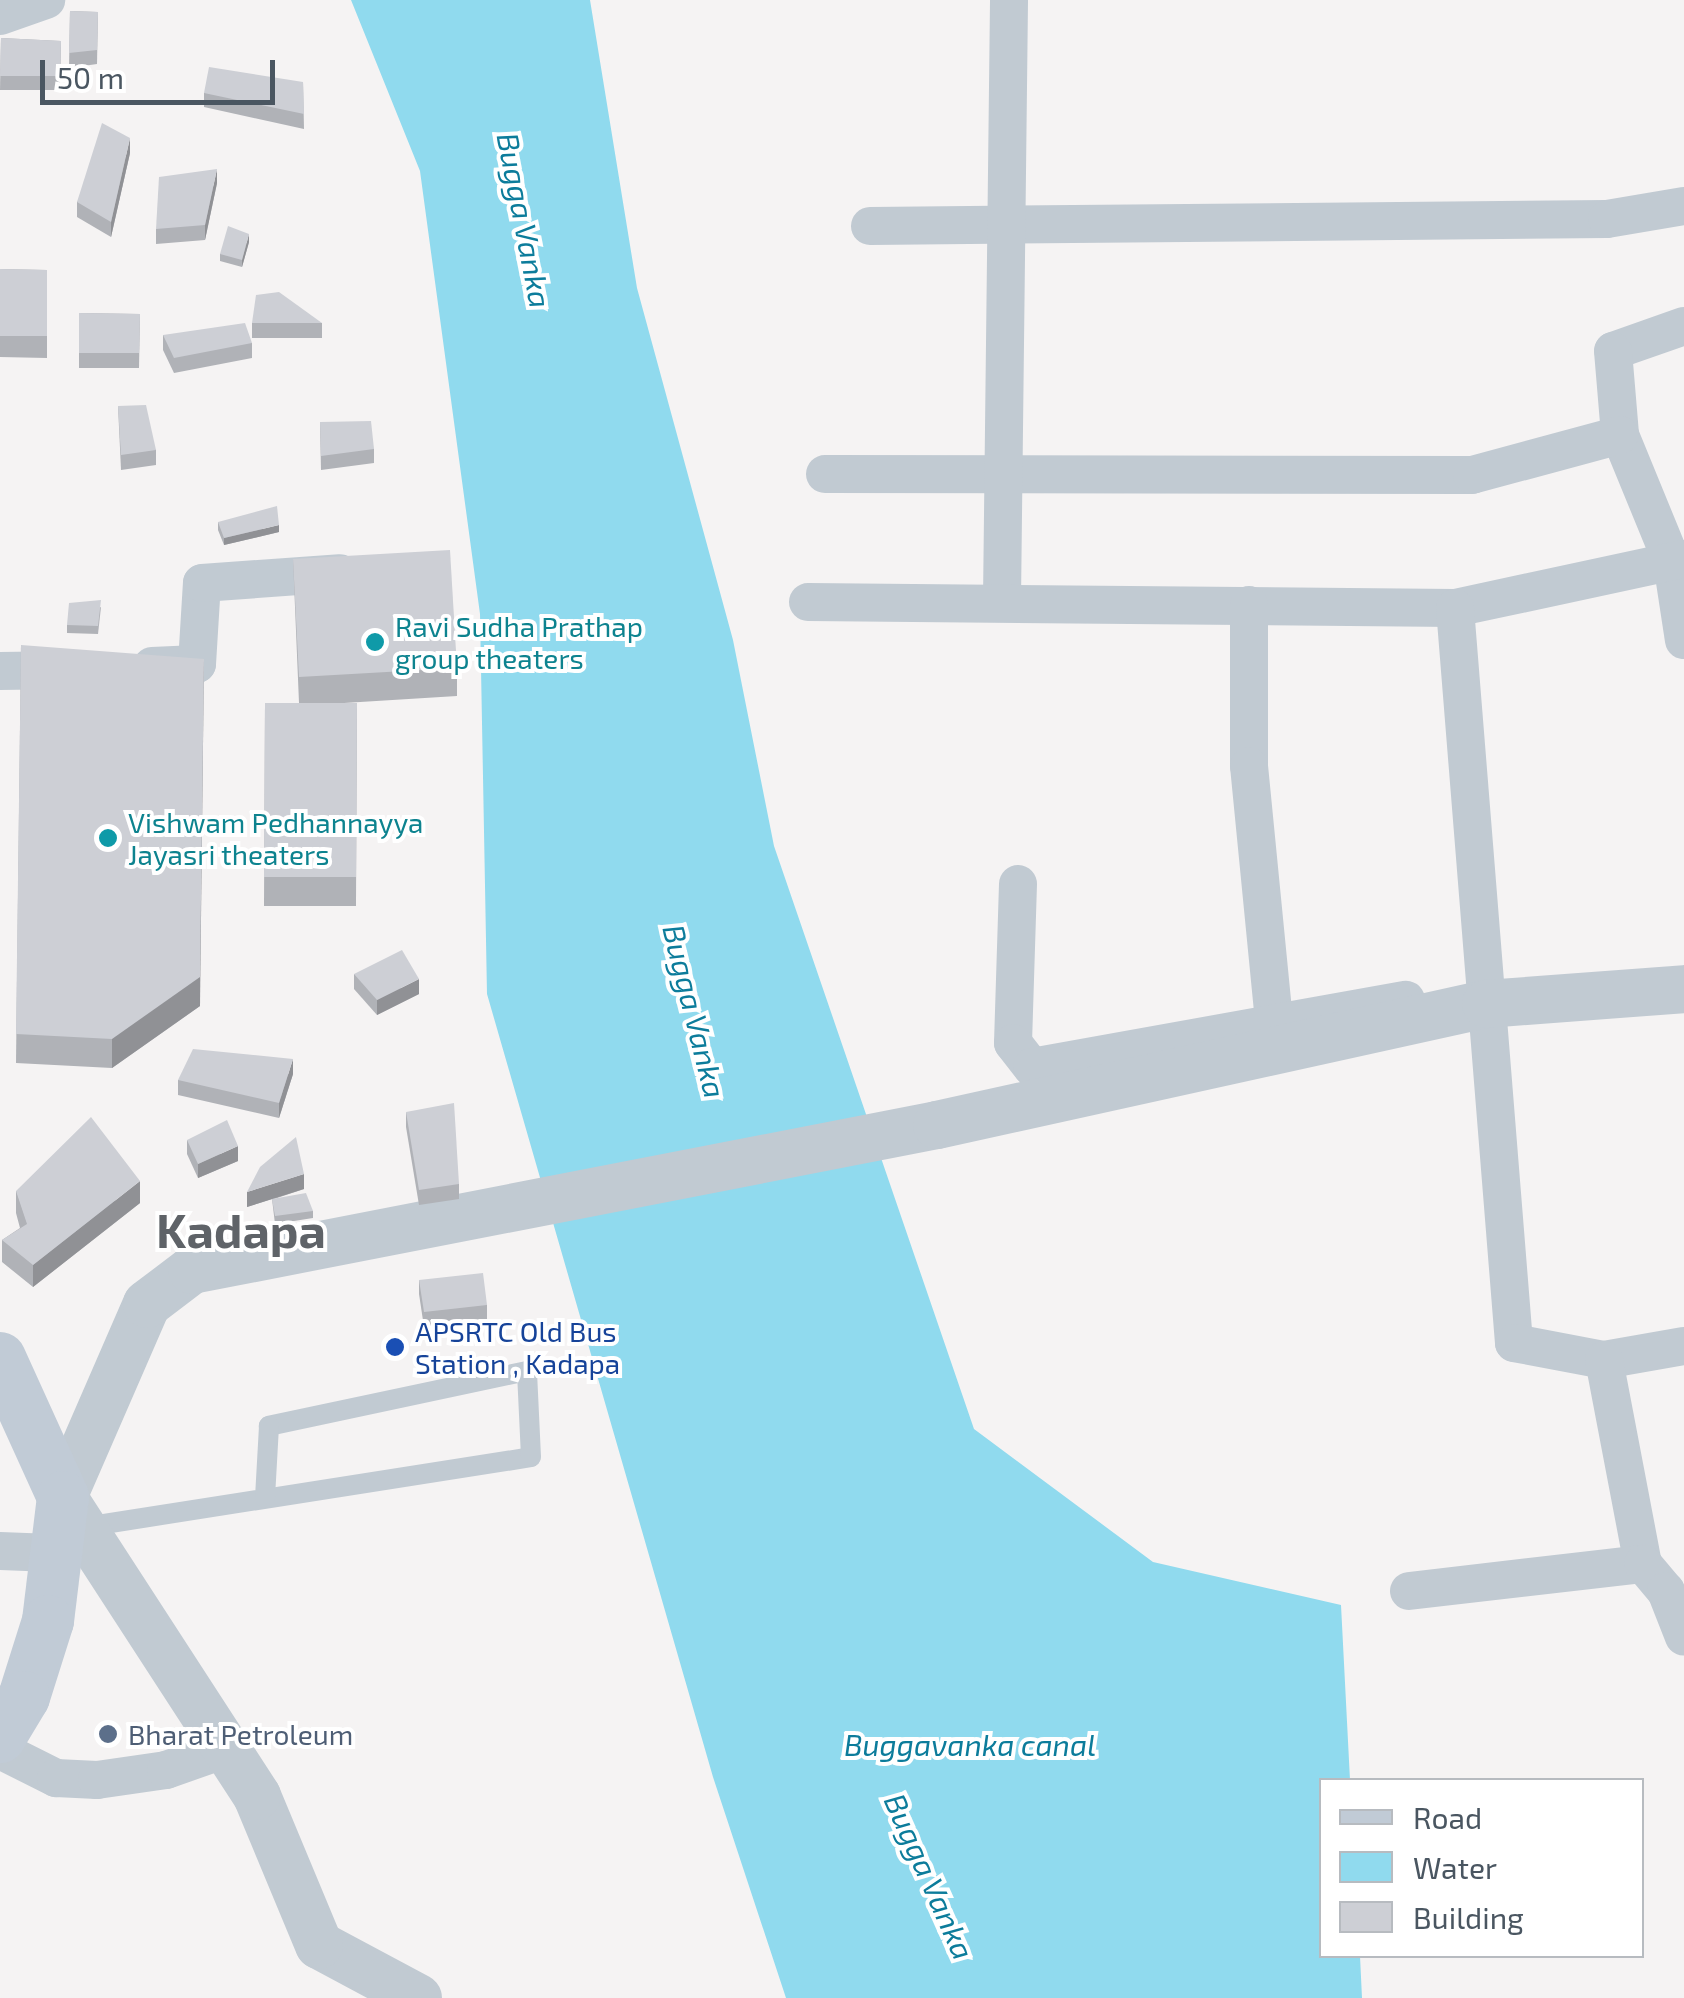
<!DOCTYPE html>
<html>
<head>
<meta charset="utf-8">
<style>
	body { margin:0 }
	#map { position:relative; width:1684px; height:1998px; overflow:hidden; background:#f5f3f3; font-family:"Exo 2",sans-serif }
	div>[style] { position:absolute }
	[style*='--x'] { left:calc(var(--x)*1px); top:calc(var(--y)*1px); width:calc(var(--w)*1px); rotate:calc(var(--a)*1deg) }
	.water>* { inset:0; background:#90daee }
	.service>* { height:20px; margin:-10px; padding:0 10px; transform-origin:10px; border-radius:10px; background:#c1cad2 }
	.minor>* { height:38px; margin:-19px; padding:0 19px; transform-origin:19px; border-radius:19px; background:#c1cad2 }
	.tertiary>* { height:48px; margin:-24px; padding:0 24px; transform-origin:24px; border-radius:24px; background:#c1cad2 }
	.secondary>* { height:52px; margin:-26px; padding:0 26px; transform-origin:26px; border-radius:26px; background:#c1cbd6 }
	.wall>* { inset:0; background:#b0b2b7 }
	.shaded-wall>* { inset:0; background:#909195 }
	.building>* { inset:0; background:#cdcfd5 }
	.dots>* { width:28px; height:28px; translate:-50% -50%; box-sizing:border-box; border:5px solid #fff; border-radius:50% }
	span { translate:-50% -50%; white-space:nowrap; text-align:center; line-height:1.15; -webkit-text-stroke:8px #fff; paint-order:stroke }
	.culture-label { font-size:28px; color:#0d838f }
	.left { translate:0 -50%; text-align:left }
	.transit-label { font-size:28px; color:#164399 }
	.service-label { font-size:28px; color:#4e5e75 }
	.water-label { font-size:30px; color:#0c7c9b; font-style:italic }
	.town-label { font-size:48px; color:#5f6368; font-weight:700 }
	.legend { position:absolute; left:1319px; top:1778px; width:325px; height:180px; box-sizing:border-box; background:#fff; border:2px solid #b7bbc0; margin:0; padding:12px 18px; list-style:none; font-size:30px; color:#4a5661 }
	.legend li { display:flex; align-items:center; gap:20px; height:50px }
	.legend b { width:50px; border:2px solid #b7bbc0 }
	.scale { position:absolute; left:40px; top:60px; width:235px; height:45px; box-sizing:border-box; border:5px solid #4a5661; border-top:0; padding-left:12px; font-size:30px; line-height:35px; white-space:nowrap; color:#4a5661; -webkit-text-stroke:8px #fff; paint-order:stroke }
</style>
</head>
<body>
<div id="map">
	<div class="water">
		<i style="clip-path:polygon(351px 0,590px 0,637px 288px,733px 640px,774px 846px,974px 1429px,1153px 1562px,1341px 1605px,1350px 1780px,1322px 1780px,1322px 1956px,1360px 1956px,1362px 1998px,786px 1998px,713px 1777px,487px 994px,480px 614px,420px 171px)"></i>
	</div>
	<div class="service">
		<i style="--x:85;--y:1527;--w:451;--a:-8.9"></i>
		<i style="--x:531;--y:1457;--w:86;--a:-92.7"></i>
		<i style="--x:527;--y:1371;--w:264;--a:168"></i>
		<i style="--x:269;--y:1426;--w:72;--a:93.2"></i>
	</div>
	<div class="minor">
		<i style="--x:0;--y:16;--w:49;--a:-19.2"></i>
		<i style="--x:870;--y:226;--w:737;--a:-0.54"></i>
		<i style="--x:1607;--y:219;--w:78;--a:-9.6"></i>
		<i style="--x:1684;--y:326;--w:75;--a:160.6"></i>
		<i style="--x:1613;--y:351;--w:84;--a:85.2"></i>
		<i style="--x:1620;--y:435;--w:137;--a:67.7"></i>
		<i style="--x:1672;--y:562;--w:79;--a:81.3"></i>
		<i style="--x:825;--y:474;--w:647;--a:0.09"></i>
		<i style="--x:1472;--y:475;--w:153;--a:-15.1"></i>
		<i style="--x:1002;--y:600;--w:600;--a:-89.33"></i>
		<i style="--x:808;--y:602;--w:647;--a:0.53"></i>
		<i style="--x:1455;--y:608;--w:234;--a:-12.1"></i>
		<i style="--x:1249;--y:605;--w:161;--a:90"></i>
		<i style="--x:1249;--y:766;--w:257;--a:84.4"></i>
		<i style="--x:1455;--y:608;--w:737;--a:85.41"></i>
		<i style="--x:1514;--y:1343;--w:92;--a:10.7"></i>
		<i style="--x:1604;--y:1360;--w:81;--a:-9.9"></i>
		<i style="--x:152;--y:666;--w:45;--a:-2.5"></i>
		<i style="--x:197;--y:664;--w:81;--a:-86.5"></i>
		<i style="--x:202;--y:583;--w:138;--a:-4.1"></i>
		<i style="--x:0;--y:671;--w:72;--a:-0.8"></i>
		<i style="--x:1018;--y:884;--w:159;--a:91.8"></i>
		<i style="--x:1013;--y:1043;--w:31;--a:52"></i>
		<i style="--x:1032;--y:1067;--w:380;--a:-10.2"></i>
		<i style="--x:1604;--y:1360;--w:208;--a:79.2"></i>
		<i style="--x:0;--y:1551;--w:52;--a:2.2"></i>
		<i style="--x:1409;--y:1591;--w:236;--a:-6.6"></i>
		<i style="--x:1643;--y:1564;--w:35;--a:50"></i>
		<i style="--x:1666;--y:1591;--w:49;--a:68.6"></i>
		<i style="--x:0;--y:1750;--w:63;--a:26.6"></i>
		<i style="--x:56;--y:1778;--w:41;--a:2.8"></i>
		<i style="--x:97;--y:1780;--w:70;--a:-8.2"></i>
		<i style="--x:166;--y:1770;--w:64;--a:-19.3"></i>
	</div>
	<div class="tertiary">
		<i style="--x:418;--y:1998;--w:112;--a:-151.8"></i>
		<i style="--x:319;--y:1945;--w:161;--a:-112.6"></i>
		<i style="--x:257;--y:1796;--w:356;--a:-123"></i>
		<i style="--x:63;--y:1497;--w:210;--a:-66.5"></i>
		<i style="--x:147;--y:1304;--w:56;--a:-37.1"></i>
		<i style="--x:192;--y:1270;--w:759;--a:-11.01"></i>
		<i style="--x:937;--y:1125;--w:562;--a:-12.43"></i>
		<i style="--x:1486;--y:1004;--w:199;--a:-4.3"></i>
	</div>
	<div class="secondary">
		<i style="--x:0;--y:1358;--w:153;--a:65.6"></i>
		<i style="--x:63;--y:1497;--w:125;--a:96.9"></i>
		<i style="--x:48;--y:1621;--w:80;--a:107.5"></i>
		<i style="--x:24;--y:1697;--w:47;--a:121"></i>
	</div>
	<div class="wall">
		<i style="clip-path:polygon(70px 11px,98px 12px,97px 64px,69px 68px)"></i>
		<i style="clip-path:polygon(1px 38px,61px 41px,60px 90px,0 90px)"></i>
		<i style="clip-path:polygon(303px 82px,304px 129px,204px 107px,204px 93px)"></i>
		<i style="clip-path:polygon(130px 153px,111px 237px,77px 217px,77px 202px)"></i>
		<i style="clip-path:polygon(217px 183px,205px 240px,156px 244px,156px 229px)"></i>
		<i style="clip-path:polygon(249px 242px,242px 267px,220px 261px,220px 254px)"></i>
		<i style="clip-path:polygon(0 269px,47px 270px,47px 358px,0 357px)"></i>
		<i style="clip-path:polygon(79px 313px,140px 314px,139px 368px,79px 368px)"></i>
		<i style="clip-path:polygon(252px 323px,322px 323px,322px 338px,252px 338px)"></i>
		<i style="clip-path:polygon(163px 335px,252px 343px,252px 358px,174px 373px,163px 350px)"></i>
		<i style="clip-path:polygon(118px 406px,156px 450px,156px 465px,121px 470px)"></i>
		<i style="clip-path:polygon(320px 422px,374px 449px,374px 463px,321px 470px)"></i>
		<i style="clip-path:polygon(218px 522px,279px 532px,224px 545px,218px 530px)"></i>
		<i style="clip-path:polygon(293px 559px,457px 668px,457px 696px,344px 703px,357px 703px,356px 906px,264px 906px,265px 703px,299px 703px)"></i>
		<i style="clip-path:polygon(101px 607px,98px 634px,67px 633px,67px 625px)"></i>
		<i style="clip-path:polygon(21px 645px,200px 1006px,112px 1068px,16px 1063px)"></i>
		<i style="clip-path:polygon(354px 974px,419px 994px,377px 1015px,354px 989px)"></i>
		<i style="clip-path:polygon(293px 1074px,279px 1118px,178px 1095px,178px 1080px)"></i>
		<i style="clip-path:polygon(406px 1112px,459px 1184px,459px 1199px,419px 1205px,406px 1127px)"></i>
		<i style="clip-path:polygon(187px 1140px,238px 1161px,198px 1178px,187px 1154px)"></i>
		<i style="clip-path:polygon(304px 1189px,274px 1199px,313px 1211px,313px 1218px,275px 1224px,272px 1199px,247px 1207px,247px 1192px)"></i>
		<i style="clip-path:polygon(16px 1191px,140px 1203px,33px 1287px,2px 1262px,2px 1240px,20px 1228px,16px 1213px)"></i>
		<i style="clip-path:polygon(419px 1280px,487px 1305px,487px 1319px,424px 1327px,419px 1294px)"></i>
	</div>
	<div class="shaded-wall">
		<i style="clip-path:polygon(130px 138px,130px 153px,111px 237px,111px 222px)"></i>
		<i style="clip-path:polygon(217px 169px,217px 183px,205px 240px,205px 225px)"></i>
		<i style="clip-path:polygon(249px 234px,249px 242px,242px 267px,242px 260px)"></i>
		<i style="clip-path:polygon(279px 525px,279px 532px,224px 545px,224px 538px)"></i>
		<i style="clip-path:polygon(204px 659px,200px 1006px,112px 1068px,112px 1039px)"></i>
		<i style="clip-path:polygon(419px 979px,419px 994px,377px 1015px,377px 1000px)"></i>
		<i style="clip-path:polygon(293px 1059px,293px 1074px,279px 1118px,279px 1103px)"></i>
		<i style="clip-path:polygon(238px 1146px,238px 1161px,198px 1178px,198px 1164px)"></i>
		<i style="clip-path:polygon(304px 1174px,304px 1189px,247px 1207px,247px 1192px)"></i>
		<i style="clip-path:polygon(140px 1181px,140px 1203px,33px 1287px,33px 1265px)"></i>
	</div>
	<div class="building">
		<i style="clip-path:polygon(70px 11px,98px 12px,97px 50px,69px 53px)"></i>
		<i style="clip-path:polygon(1px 38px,61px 41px,60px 76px,0 76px)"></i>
		<i style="clip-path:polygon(209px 67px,303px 82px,304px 114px,204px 93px)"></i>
		<i style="clip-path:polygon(102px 123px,130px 138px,111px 222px,77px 202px)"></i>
		<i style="clip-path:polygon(217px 169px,205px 225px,156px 229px,159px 177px)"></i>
		<i style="clip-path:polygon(228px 226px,249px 234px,242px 260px,220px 254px)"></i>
		<i style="clip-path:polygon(0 269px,47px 270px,47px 336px,0 336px)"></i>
		<i style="clip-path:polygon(279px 292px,322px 323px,252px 323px,256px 295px)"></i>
		<i style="clip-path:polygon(79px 313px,140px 314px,139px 353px,79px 353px)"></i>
		<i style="clip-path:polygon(245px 323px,252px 343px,174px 358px,163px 335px)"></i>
		<i style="clip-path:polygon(146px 405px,156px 450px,121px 455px,118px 406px)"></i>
		<i style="clip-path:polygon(371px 421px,374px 449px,321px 456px,320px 422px)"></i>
		<i style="clip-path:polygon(277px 506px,279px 525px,224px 538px,218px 522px)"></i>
		<i style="clip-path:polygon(450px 550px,457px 668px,299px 677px,293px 559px)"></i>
		<i style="clip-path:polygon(101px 600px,98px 626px,67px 625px,69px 603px)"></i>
		<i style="clip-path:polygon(21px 645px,204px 659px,200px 977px,112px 1039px,16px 1034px)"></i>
		<i style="clip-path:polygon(265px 703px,357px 703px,356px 877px,264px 877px)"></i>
		<i style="clip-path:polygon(402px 950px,419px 979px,377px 1000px,354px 974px)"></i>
		<i style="clip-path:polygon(193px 1049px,293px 1059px,279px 1103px,178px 1080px)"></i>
		<i style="clip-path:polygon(454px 1103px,459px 1184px,419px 1190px,406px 1112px)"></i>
		<i style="clip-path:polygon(91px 1117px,140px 1181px,33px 1265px,2px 1240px,27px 1224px,16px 1191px)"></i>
		<i style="clip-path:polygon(227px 1120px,238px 1146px,198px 1164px,187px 1140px)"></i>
		<i style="clip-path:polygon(296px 1137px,304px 1174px,247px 1192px,260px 1167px)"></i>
		<i style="clip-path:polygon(306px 1193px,313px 1211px,275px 1216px,272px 1199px)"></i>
		<i style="clip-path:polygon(483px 1273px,487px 1305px,424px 1312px,419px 1280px)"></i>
	</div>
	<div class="dots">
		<i style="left:375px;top:642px;background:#0f9aa8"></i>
		<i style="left:108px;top:838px;background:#0f9aa8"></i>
		<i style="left:395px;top:1347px;background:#1a4fb4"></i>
		<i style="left:108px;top:1734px;background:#5c6f8a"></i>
	</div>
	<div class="culture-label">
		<span class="left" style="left:395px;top:642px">Ravi Sudha Prathap<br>group theaters</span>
		<span class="left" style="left:128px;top:838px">Vishwam Pedhannayya<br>Jayasri theaters</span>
	</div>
	<div class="transit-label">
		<span class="left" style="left:415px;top:1347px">APSRTC Old Bus<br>Station , Kadapa</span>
	</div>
	<div class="service-label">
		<span class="left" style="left:128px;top:1734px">Bharat Petroleum</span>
	</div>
	<div class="water-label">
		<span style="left:525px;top:220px;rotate:79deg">Bugga Vanka</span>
		<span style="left:695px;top:1011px;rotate:76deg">Bugga Vanka</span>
		<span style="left:970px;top:1744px">Buggavanka canal</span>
		<span style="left:930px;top:1876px;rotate:66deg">Bugga Vanka</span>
	</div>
	<div class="town-label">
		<span style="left:241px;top:1230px">Kadapa</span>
	</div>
	<ul class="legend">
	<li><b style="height:12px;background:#c1cbd6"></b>Road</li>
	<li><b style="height:28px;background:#90daee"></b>Water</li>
	<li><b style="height:28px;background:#cdcfd5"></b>Building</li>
	</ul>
	<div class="scale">50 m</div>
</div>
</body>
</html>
